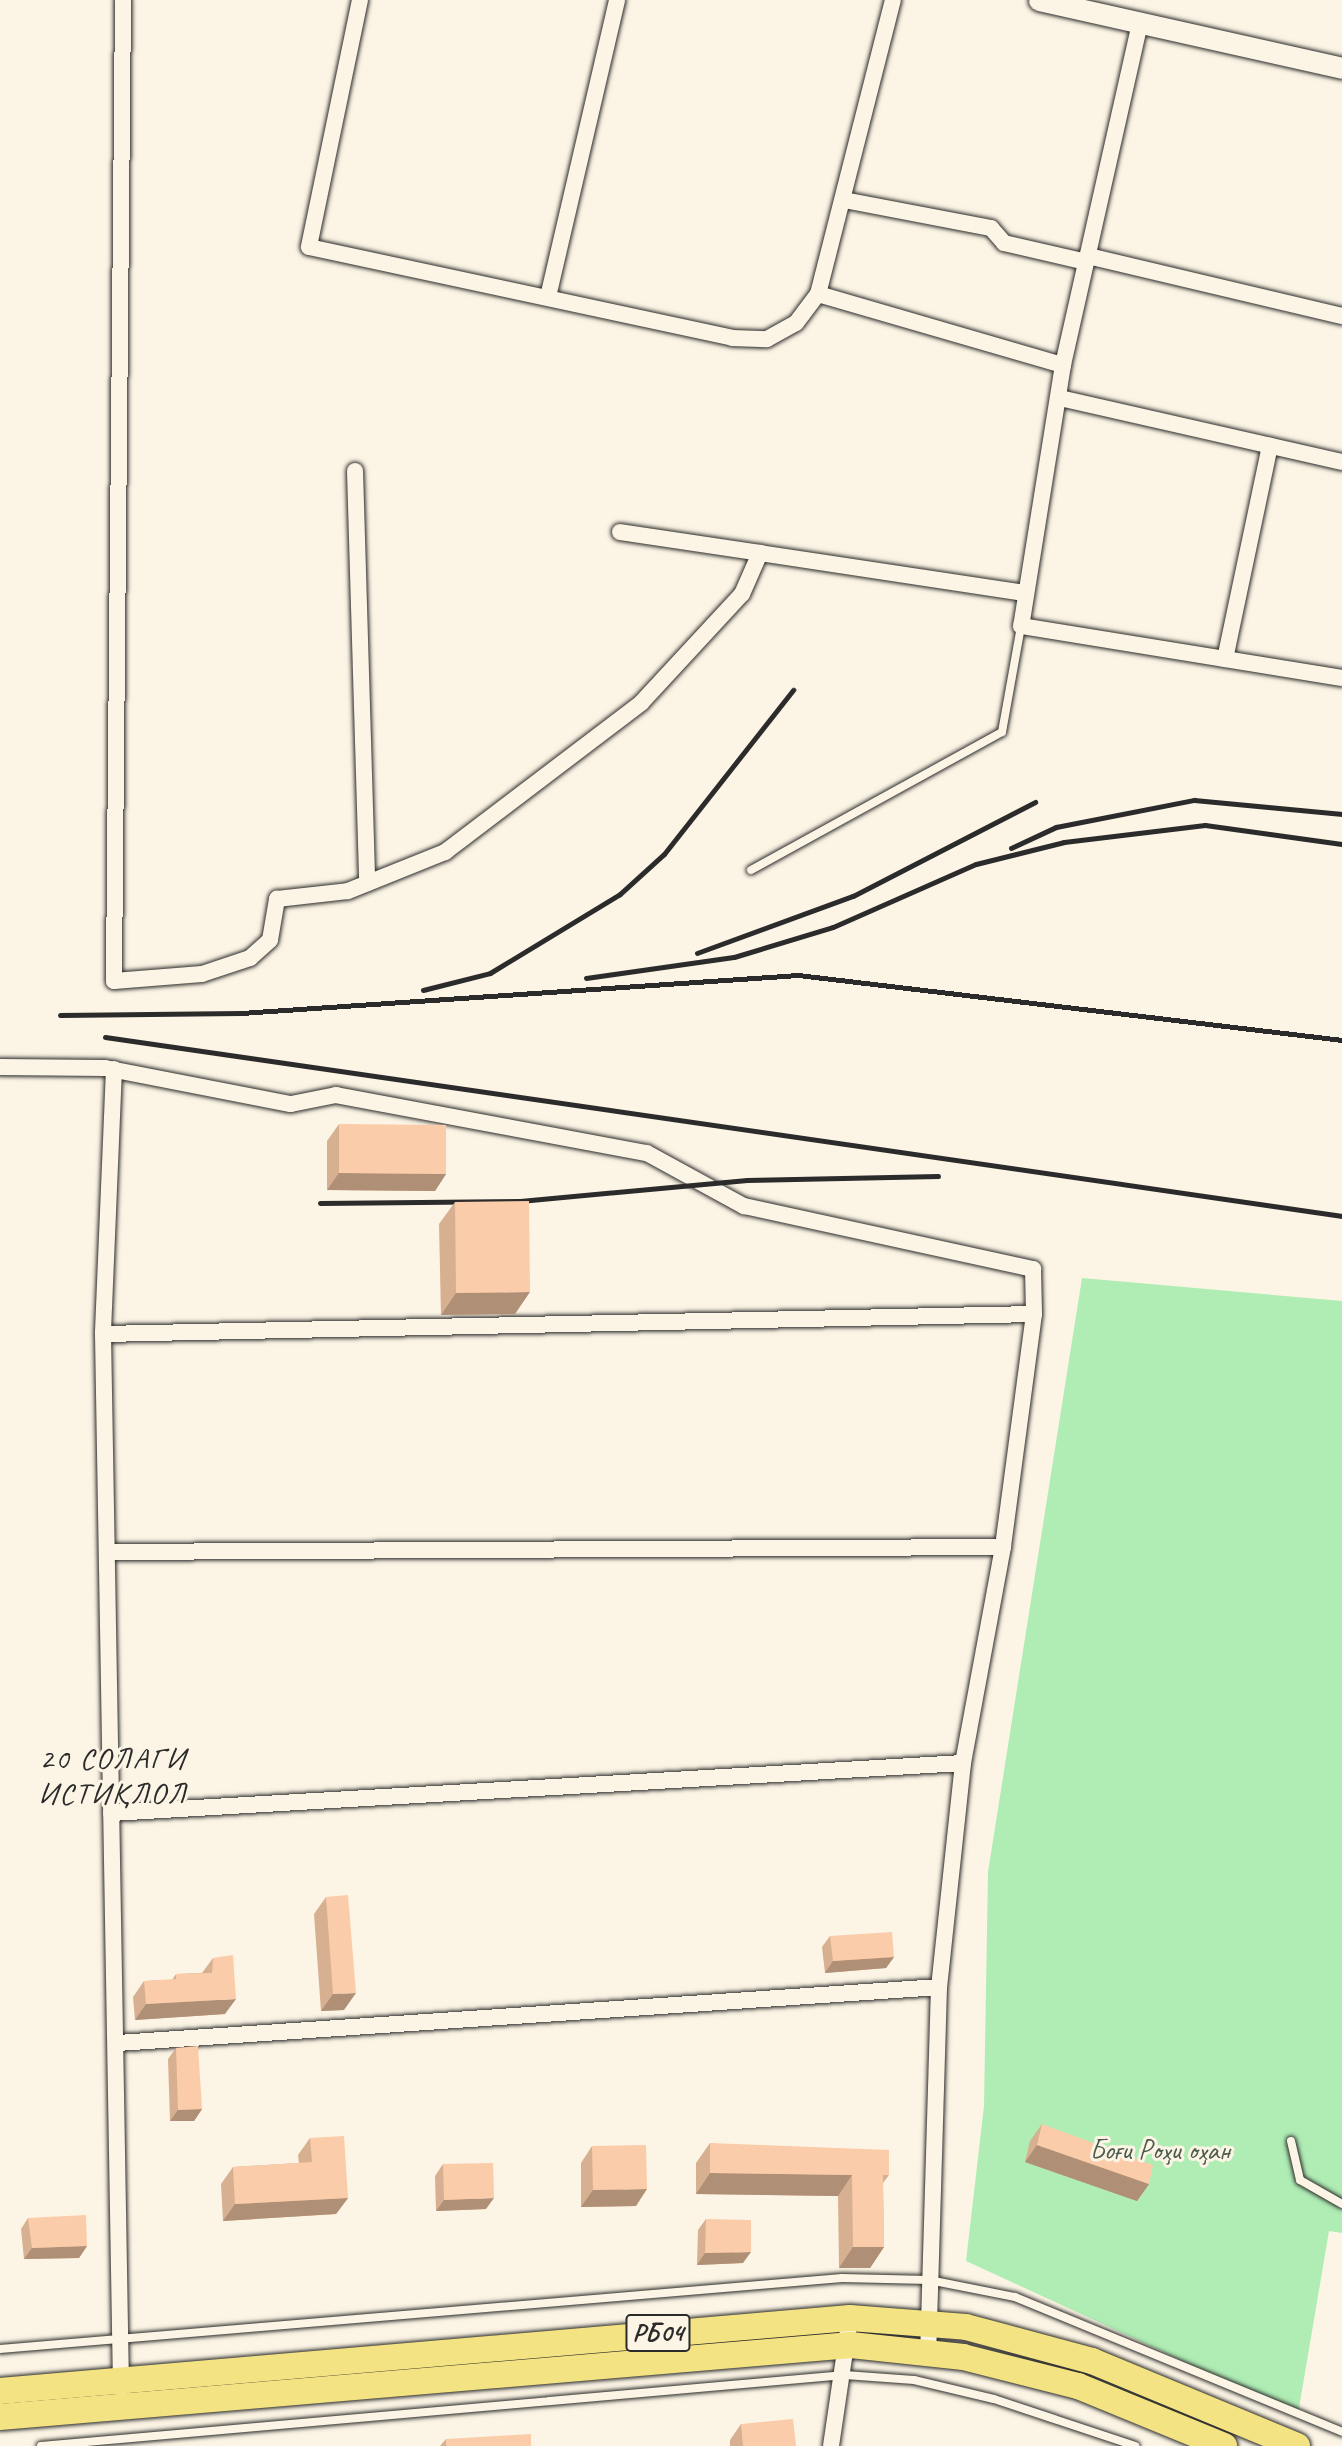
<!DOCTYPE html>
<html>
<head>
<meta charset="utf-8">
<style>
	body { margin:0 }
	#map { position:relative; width:1342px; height:2446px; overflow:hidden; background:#fcf5e5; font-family:Caveat,sans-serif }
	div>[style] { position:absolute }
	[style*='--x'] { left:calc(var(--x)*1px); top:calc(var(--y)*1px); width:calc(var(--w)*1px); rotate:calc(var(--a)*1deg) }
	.green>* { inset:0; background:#afedb4 }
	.roads { filter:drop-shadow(0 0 2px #2b2b2b) drop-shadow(0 0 2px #2b2b2b) }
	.service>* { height:8px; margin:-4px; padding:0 4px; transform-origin:4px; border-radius:4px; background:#fcf5e5 }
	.minor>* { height:16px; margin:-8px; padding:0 8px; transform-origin:8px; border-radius:8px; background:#fcf5e5 }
	.tertiary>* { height:21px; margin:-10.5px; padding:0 10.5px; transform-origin:10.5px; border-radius:10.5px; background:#fcf5e5 }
	.primary>* { height:26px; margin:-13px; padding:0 13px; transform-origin:13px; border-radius:13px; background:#f4e382 }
	.rail>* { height:5px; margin:-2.5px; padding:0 2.5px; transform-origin:2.5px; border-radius:2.5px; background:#2b2b2b }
	.wall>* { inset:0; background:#d7af91 }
	.shaded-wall>* { inset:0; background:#af8f76 }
	.building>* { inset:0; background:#facca9 }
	span { translate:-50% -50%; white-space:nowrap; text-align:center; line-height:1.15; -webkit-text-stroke:6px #fcf5e5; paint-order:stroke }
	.shield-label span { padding:2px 5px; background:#fcf5e5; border:2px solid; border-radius:5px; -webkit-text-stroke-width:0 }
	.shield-label { font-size:26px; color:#2b2b2b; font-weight:700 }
	.park-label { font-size:28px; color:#4c5c4d }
	.neighbourhood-label { font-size:30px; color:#2b2b2b; letter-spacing:2px }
</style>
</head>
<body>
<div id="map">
	<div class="green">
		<i style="clip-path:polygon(1082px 1278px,1342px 1301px,1342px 2233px,1329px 2231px,1298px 2414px,966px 2261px,984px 2106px,988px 1872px)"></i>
	</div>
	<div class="roads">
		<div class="service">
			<i style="--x:751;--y:870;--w:286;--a:-28.8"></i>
			<i style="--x:1002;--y:732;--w:108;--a:-79.8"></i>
			<i style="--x:1291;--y:2141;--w:40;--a:77"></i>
			<i style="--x:1300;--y:2180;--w:48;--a:29.7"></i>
			<i style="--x:0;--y:2349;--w:845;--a:-4.82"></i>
			<i style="--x:842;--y:2278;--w:87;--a:1.3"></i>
			<i style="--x:929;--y:2280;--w:88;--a:11.2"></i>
			<i style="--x:1015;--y:2297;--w:354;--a:22.4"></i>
			<i style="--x:41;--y:2446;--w:807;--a:-5.05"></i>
			<i style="--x:845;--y:2375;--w:69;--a:4.1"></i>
			<i style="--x:914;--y:2380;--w:82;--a:13.4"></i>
			<i style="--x:994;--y:2399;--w:149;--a:18.4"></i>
		</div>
		<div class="minor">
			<i style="--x:123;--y:0;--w:981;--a:90.53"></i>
			<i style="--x:114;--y:981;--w:88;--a:-4.5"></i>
			<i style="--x:202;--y:974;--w:51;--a:-18.4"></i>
			<i style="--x:250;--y:958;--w:27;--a:-42"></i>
			<i style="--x:270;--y:940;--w:42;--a:-80.3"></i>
			<i style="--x:277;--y:899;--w:71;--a:-6.4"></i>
			<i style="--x:348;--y:891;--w:105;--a:-21.9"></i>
			<i style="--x:445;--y:852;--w:246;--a:-37.2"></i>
			<i style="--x:641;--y:703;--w:149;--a:-47.2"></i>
			<i style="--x:742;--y:594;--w:45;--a:-66.3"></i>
			<i style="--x:760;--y:553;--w:268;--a:8.6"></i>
			<i style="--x:360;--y:0;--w:252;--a:101.7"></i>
			<i style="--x:309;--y:247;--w:433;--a:12.1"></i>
			<i style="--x:732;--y:338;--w:35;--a:2"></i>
			<i style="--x:767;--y:339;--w:33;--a:-29"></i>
			<i style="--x:796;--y:323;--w:36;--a:-53"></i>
			<i style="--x:818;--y:294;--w:255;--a:16.2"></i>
			<i style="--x:1140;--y:23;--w:351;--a:102.7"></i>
			<i style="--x:1063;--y:365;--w:264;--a:99.1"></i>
			<i style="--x:1021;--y:626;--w:325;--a:9.2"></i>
			<i style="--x:844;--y:200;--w:150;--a:10.8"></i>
			<i style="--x:991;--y:228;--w:20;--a:49"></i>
			<i style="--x:1004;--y:243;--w:84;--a:13"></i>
			<i style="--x:1088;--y:256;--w:261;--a:13.3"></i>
			<i style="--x:818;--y:294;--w:303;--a:-75.7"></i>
			<i style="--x:548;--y:297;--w:305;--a:-76.9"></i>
			<i style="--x:1060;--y:398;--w:289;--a:12.8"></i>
			<i style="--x:355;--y:471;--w:412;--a:88.3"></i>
			<i style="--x:620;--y:532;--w:142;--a:8.5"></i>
			<i style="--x:1225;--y:659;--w:218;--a:-78.1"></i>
			<i style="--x:0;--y:1067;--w:105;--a:0.5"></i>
			<i style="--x:105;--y:1068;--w:189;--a:11"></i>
			<i style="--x:291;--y:1104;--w:46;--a:-11.3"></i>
			<i style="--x:336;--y:1095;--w:316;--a:10.6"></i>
			<i style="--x:647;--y:1153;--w:111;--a:28.7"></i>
			<i style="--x:744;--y:1206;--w:296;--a:12.3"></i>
			<i style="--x:1033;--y:1269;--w:45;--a:88.7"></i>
			<i style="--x:1034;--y:1314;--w:235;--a:97.6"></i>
			<i style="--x:1003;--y:1547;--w:220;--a:100.5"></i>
			<i style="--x:963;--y:1763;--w:225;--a:96.1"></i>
			<i style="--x:939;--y:1987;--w:366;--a:91.7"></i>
			<i style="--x:114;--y:1069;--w:265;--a:92.4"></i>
			<i style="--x:103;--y:1334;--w:1054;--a:89.02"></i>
			<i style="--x:103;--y:1334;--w:931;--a:-1.23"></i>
			<i style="--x:107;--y:1552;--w:896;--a:-0.32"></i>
			<i style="--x:111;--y:1813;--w:853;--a:-3.36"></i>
			<i style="--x:118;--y:2043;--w:823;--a:-3.9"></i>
			<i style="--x:831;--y:2446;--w:129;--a:-81.6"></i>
		</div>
		<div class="tertiary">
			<i style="--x:1039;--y:0;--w:311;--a:12.6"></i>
		</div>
		<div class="primary">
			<i style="--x:0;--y:2391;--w:853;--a:-4.91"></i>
			<i style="--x:850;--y:2318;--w:116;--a:4.4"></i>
			<i style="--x:966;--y:2327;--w:131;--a:15.1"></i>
			<i style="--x:1092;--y:2361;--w:222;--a:22.5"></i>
			<i style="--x:0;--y:2417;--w:854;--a:-4.84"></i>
			<i style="--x:851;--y:2345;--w:113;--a:6.1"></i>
			<i style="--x:963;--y:2357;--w:119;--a:14.2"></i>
			<i style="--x:1078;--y:2386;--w:158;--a:22.3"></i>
		</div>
	</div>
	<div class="rail">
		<i style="--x:1011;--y:848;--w:50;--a:-25"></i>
		<i style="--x:1056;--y:827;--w:141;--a:-11.1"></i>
		<i style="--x:1194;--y:800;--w:149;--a:5.4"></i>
		<i style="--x:697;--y:953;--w:166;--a:-20.1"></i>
		<i style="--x:853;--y:896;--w:205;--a:-27.3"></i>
		<i style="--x:586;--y:978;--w:149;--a:-8.1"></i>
		<i style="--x:734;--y:957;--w:103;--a:-16.9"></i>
		<i style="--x:833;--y:927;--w:156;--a:-23.8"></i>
		<i style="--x:976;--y:864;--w:91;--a:-14"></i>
		<i style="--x:1064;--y:842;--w:142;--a:-6.9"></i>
		<i style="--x:1205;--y:825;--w:138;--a:7.9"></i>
		<i style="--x:423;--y:990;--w:69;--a:-14.2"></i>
		<i style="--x:490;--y:973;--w:152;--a:-31.3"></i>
		<i style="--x:620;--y:894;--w:59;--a:-42.3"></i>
		<i style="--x:664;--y:854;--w:209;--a:-51.8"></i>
		<i style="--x:60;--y:1015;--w:181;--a:-0.6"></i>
		<i style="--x:241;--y:1013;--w:558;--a:-3.9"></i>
		<i style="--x:798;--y:975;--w:548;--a:6.81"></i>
		<i style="--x:105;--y:1037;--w:1250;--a:8.23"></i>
		<i style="--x:320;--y:1203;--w:200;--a:-0.6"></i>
		<i style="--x:520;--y:1201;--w:228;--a:-5.3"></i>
		<i style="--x:747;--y:1180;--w:191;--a:-1.2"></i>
	</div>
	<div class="wall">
		<i style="clip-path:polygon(339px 1124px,446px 1174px,435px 1191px,327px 1190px,327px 1141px)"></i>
		<i style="clip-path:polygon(455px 1202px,515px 1314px,441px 1315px,439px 1224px)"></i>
		<i style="clip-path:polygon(326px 1897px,344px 2010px,321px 2011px,314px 1914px)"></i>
		<i style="clip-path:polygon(830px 1936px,894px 1957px,886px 1968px,825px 1973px,822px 1947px)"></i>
		<i style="clip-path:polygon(213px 1958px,225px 2014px,135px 2020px,133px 1997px,144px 1981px,172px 1980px,176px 1974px,202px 1973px)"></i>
		<i style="clip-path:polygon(176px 2048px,202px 2109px,194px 2121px,170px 2121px,168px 2059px)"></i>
		<i style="clip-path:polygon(1042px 2124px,1149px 2184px,1137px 2201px,1025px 2162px,1030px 2141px)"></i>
		<i style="clip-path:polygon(310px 2138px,348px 2198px,336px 2214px,223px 2221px,221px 2184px,233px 2167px,299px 2163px,298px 2155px)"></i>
		<i style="clip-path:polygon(710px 2143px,889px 2175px,883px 2183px,884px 2247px,870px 2268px,839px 2268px,838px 2196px,696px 2194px,696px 2163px)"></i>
		<i style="clip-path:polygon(592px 2146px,636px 2206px,581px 2207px,581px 2163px)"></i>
		<i style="clip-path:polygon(443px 2164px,486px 2209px,436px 2211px,435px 2176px)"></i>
		<i style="clip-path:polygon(28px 2218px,87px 2246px,79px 2258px,24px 2259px,21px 2229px)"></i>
		<i style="clip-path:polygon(706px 2219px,743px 2263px,697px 2265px,698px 2230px)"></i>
		<i style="clip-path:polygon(741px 2424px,796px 2446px,730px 2446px,730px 2440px)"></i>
		<i style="clip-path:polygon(446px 2439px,531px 2446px,440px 2446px)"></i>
	</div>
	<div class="shaded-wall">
		<i style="clip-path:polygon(339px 1173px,446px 1174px,435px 1191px,327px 1190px)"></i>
		<i style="clip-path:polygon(530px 1292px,515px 1314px,441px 1315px,456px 1293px)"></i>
		<i style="clip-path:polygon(894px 1957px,886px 1968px,825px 1973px,833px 1961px)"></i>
		<i style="clip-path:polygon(356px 1993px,344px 2010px,321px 2011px,333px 1994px)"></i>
		<i style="clip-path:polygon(236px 1999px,225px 2014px,135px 2020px,146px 2004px)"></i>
		<i style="clip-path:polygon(202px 2109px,194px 2121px,170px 2121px,178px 2110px)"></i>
		<i style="clip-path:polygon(1037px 2145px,1149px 2184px,1137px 2201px,1025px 2162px)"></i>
		<i style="clip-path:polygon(710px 2173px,852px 2175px,838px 2196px,696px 2194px)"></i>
		<i style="clip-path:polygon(647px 2189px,636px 2206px,581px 2207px,593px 2190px)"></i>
		<i style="clip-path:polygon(348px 2198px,336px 2214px,223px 2221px,235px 2204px)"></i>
		<i style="clip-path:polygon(494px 2198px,486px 2209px,436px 2211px,444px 2200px)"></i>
		<i style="clip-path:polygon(87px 2246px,79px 2258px,24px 2259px,32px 2248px)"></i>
		<i style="clip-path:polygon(853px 2247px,884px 2247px,870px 2268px,839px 2268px)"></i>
		<i style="clip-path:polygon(751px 2252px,743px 2263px,697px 2265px,705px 2253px)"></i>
	</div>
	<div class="building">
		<i style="clip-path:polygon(339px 1124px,446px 1125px,446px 1174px,339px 1173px)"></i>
		<i style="clip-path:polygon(529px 1201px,530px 1292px,456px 1293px,455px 1202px)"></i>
		<i style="clip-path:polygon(348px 1895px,356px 1993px,333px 1994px,326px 1897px)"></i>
		<i style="clip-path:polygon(892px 1932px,894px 1957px,833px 1961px,830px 1936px)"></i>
		<i style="clip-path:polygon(233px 1955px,236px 1999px,146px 2004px,144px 1981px,176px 1979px,176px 1974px,212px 1973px,213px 1958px)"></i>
		<i style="clip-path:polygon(198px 2046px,202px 2109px,178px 2110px,176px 2048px)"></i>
		<i style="clip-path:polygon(1042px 2124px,1153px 2165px,1149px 2184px,1037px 2145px)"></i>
		<i style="clip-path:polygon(344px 2136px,348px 2198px,235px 2204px,233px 2167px,312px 2162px,310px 2138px)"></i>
		<i style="clip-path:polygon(710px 2143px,889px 2150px,889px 2175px,883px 2175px,884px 2247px,853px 2247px,852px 2175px,710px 2173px)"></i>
		<i style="clip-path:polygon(646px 2145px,647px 2189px,593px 2190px,592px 2146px)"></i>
		<i style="clip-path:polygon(493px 2163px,494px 2198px,444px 2200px,443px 2164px)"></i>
		<i style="clip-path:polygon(86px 2215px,87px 2246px,32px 2248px,28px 2218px)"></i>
		<i style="clip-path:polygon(706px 2219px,751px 2220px,751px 2252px,705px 2253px)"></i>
		<i style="clip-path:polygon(793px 2419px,796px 2446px,743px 2446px,741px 2424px)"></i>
		<i style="clip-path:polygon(531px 2434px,531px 2446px,446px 2446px,446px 2439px)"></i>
	</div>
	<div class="shield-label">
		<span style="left:658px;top:2333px">РБ04</span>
	</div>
	<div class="park-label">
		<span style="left:1160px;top:2150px">Боғи Роҳи оҳан</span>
	</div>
	<div class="neighbourhood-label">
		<span style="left:113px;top:1775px">20 СОЛАГИ<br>ИСТИҚЛОЛ</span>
	</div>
</div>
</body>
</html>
